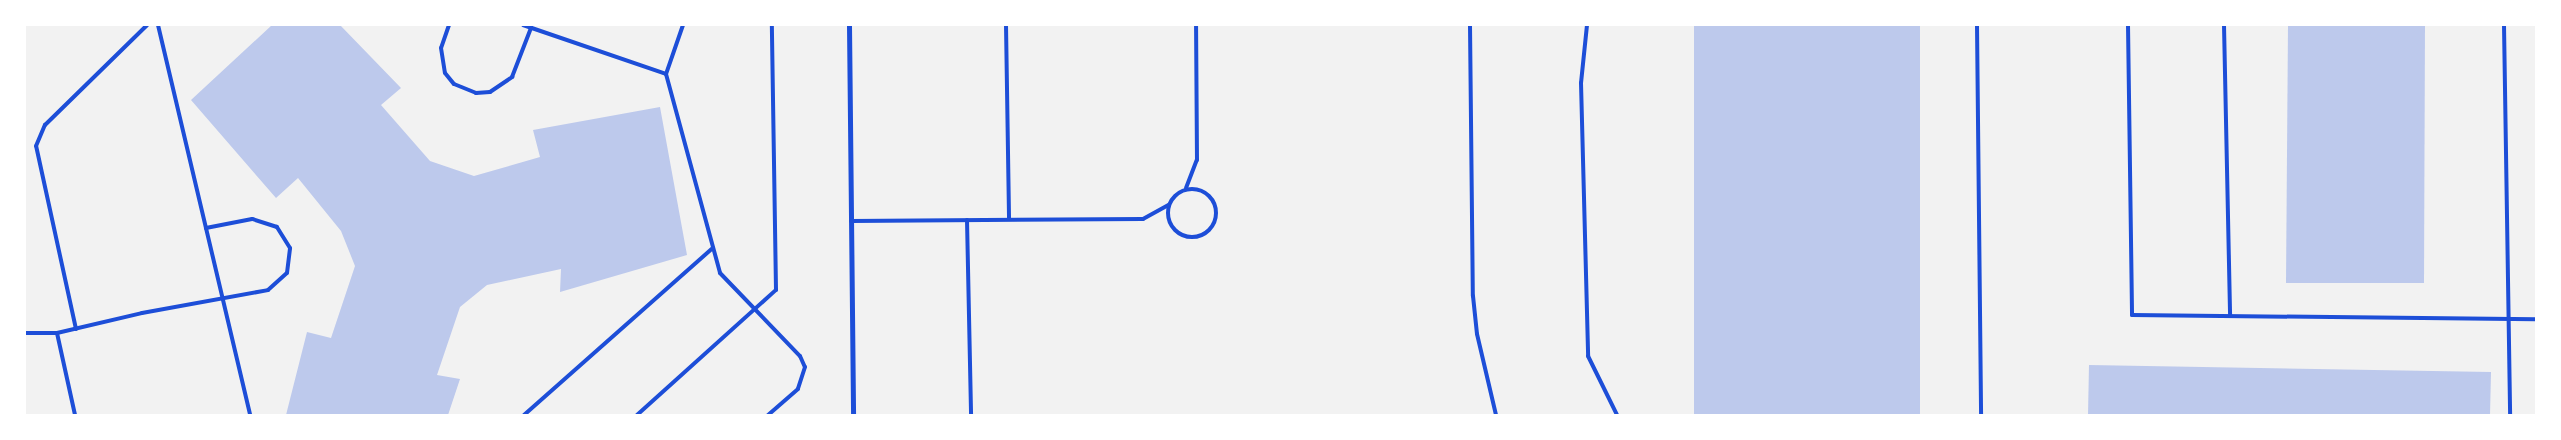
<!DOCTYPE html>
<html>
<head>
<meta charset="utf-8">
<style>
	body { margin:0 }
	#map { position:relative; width:2561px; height:440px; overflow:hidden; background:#f2f2f2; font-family:Cabin,sans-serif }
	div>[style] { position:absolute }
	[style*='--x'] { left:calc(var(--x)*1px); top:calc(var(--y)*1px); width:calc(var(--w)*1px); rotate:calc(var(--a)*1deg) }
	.building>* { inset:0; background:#bdc9ec }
	.service>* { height:4px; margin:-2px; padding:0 2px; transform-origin:2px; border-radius:2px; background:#1d4ed8 }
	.service>.ring { margin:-2px; padding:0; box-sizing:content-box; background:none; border:4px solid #1d4ed8; border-radius:50% }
	.minor>* { height:5px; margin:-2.5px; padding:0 2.5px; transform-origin:2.5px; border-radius:2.5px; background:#1d4ed8 }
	span { translate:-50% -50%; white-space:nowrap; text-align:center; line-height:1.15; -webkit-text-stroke:4px #fff; paint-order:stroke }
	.frame { position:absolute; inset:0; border:26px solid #fff; pointer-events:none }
</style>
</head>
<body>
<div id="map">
	<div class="building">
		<i style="clip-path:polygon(272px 25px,340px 25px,401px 88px,381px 105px,430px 161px,474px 176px,540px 157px,533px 130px,660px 107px,687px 255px,560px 292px,561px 269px,487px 285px,460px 307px,437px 375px,460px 379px,448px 415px,286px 415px,307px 332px,331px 338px,355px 266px,341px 231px,298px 178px,276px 198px,191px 100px)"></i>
		<i style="clip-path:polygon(1694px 25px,1920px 25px,1920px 415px,1694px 415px)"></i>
		<i style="clip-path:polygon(2288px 25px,2425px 25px,2424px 283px,2286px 283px)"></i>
		<i style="clip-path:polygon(2089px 365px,2491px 372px,2490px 415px,2088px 415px)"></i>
	</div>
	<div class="service">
		<i style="--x:158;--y:25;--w:401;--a:76.7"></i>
		<i style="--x:449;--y:25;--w:24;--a:109"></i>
		<i style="--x:441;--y:48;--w:25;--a:81"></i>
		<i style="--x:445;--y:73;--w:14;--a:51"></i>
		<i style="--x:454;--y:84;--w:24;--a:22"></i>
		<i style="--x:476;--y:93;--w:14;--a:-4"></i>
		<i style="--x:490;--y:92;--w:27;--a:-34"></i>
		<i style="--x:512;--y:77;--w:53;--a:-68.8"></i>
		<i style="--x:523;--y:25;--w:151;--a:18.9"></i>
		<i style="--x:683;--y:25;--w:52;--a:109.1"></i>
		<i style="--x:666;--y:74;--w:206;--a:74.8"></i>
		<i style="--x:720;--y:273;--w:115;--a:46.1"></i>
		<i style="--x:800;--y:356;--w:12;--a:66"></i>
		<i style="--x:805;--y:367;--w:23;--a:108"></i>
		<i style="--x:798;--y:389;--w:40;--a:139"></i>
		<i style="--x:1006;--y:25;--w:194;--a:89.1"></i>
		<i style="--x:1470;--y:25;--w:271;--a:89.4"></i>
		<i style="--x:1473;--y:296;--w:38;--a:84"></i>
		<i style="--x:1477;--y:334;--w:83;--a:76.8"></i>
		<i style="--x:1587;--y:25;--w:58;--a:95.9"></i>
		<i style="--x:1581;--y:83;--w:273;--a:88.5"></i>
		<i style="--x:1588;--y:356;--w:66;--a:63.8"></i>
		<i style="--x:1977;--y:25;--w:390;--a:89.4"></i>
		<i style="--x:2128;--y:25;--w:290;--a:89.2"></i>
		<i style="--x:2132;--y:315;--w:404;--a:0.6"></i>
		<i style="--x:2224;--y:25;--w:291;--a:88.8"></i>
		<i style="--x:2504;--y:25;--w:390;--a:89.1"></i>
		<i style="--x:1186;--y:188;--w:30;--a:-69"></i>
		<i style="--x:1197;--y:160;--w:135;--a:-90.4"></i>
		<i class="ring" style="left:1168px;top:189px;width:44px;height:44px"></i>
		<i style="--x:967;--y:220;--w:195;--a:88.8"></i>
		<i style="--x:851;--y:221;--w:292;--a:-0.4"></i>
		<i style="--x:1143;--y:219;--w:29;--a:-29"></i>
		<i style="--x:76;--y:329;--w:187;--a:-102.3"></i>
		<i style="--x:36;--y:146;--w:23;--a:-67"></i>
		<i style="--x:45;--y:125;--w:143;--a:-44.4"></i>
		<i style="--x:25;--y:333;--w:32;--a:0"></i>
		<i style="--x:57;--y:333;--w:87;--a:-13.2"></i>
		<i style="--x:142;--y:313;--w:128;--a:-10.3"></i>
		<i style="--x:268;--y:290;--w:25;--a:-42"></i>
		<i style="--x:287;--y:273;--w:25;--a:-83"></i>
		<i style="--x:290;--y:248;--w:25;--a:-122"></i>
		<i style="--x:277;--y:227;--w:26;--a:-162"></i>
		<i style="--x:252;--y:219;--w:47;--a:168.9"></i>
		<i style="--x:57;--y:333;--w:84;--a:77.6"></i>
		<i style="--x:524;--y:415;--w:252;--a:-41.5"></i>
		<i style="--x:637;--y:415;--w:187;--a:-42"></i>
		<i style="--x:776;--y:290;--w:265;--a:-90.9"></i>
	</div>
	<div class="minor">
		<i style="--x:849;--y:25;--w:390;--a:89.4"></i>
	</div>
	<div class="frame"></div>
</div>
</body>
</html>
